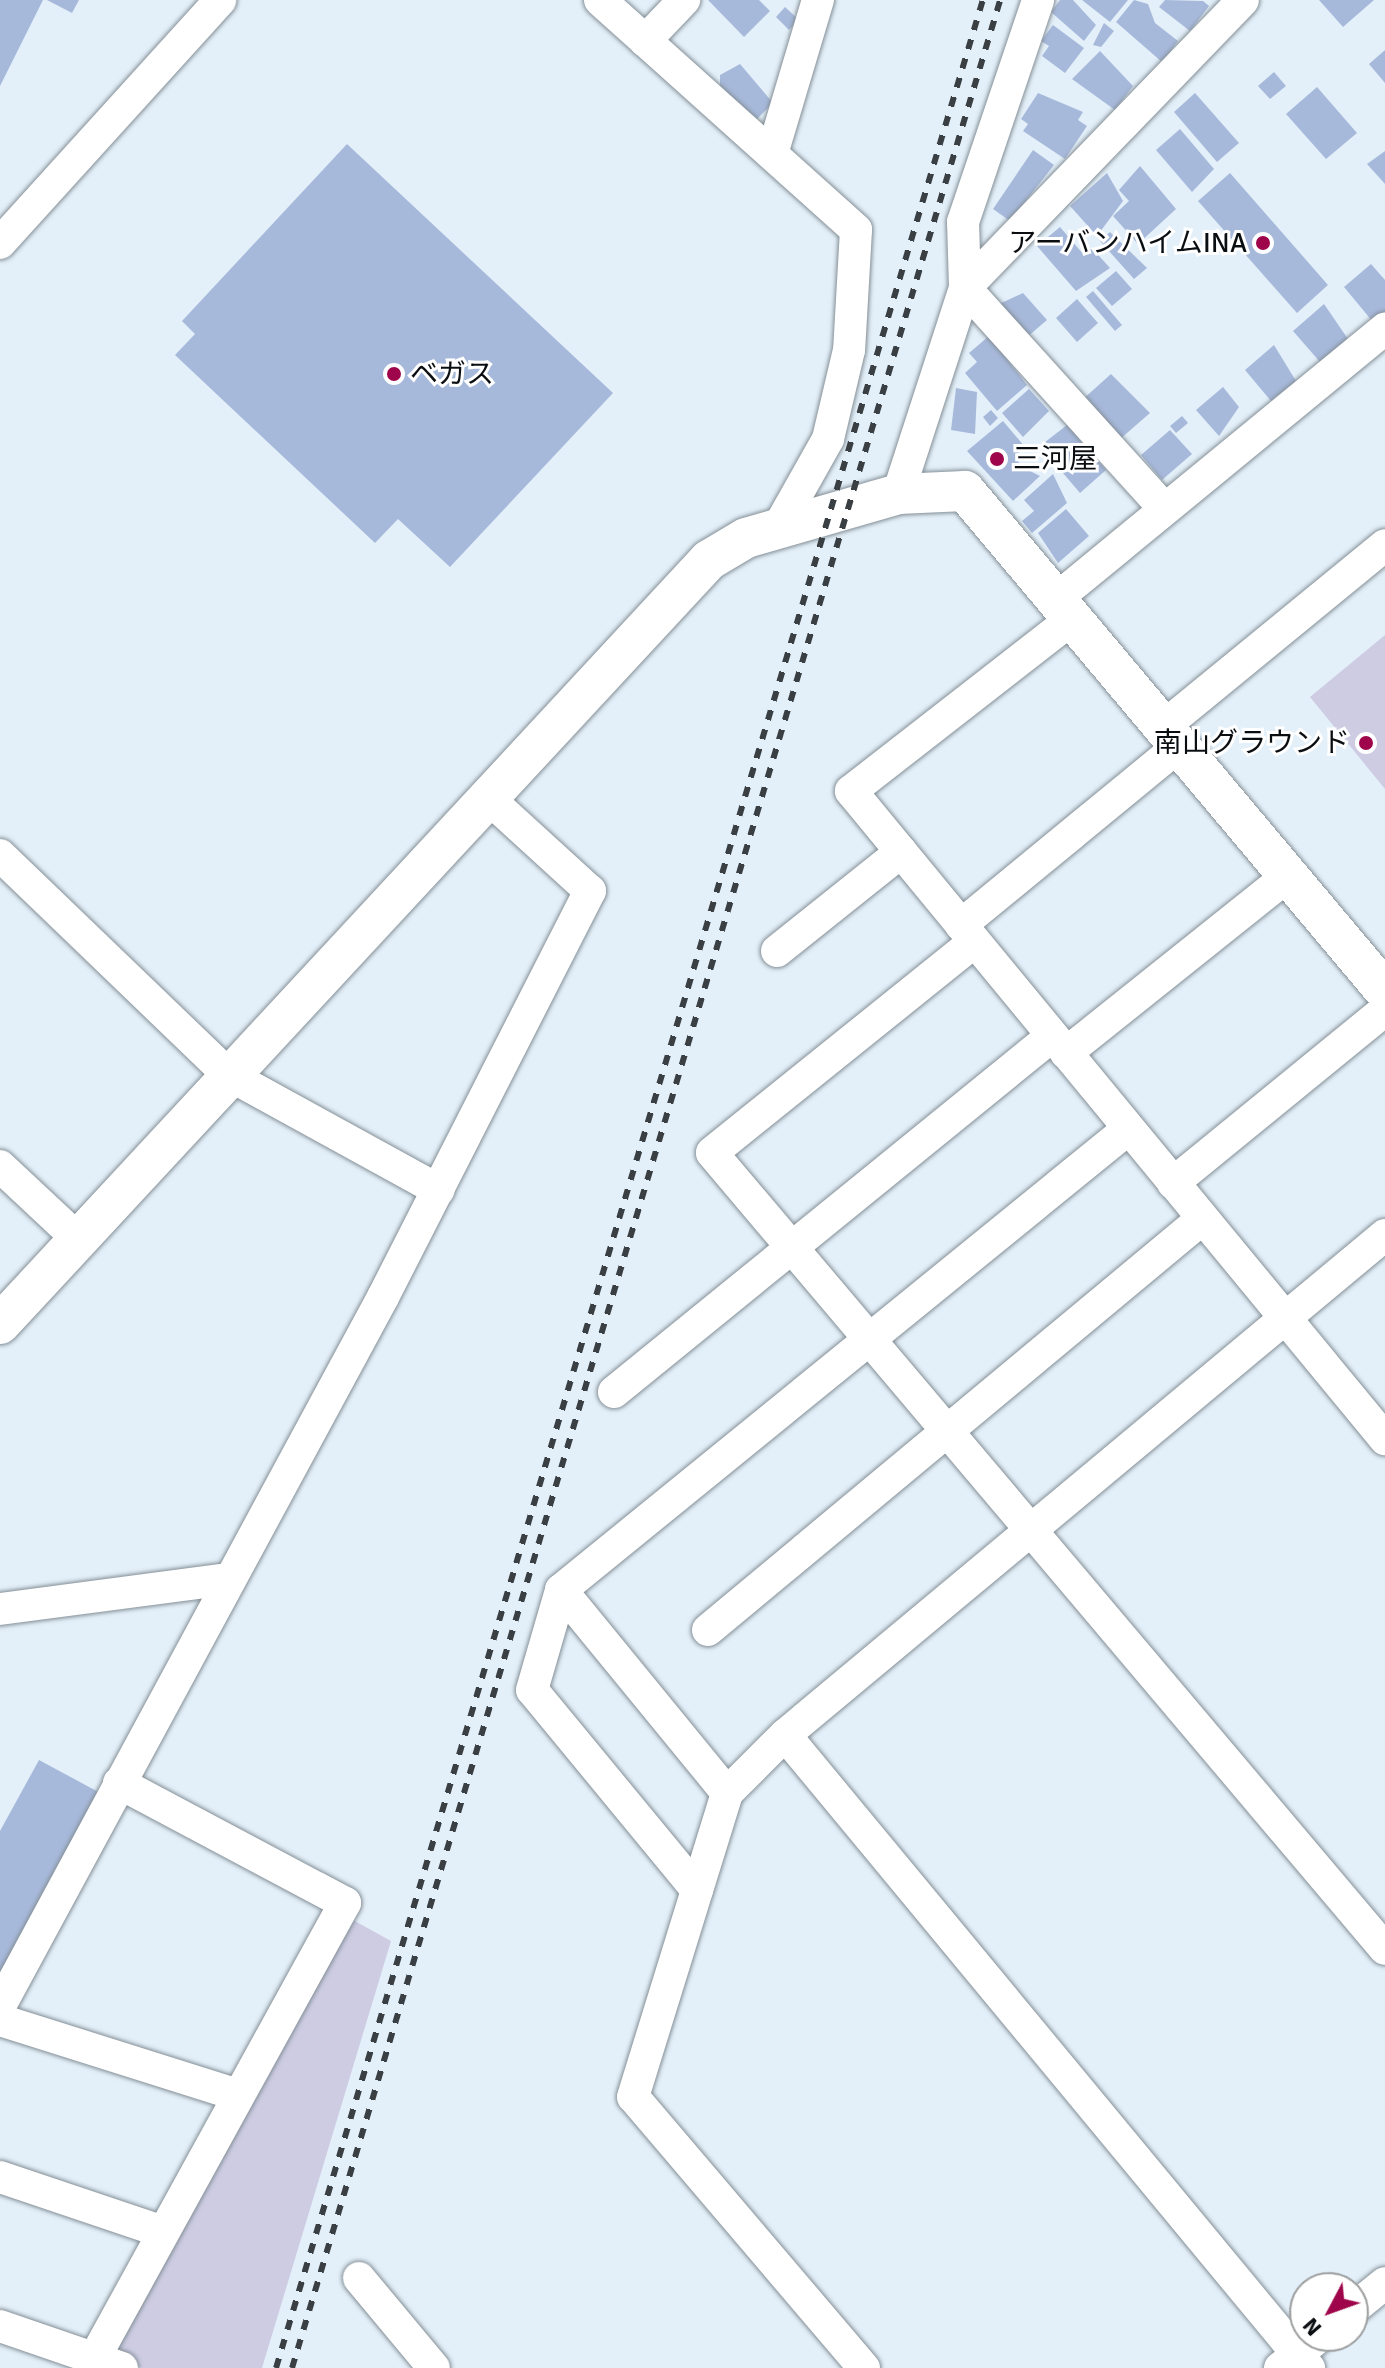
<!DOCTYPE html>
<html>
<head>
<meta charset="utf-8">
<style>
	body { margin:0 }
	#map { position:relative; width:1385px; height:2368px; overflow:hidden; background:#e4f0f9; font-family:Signika,"Noto Sans JP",sans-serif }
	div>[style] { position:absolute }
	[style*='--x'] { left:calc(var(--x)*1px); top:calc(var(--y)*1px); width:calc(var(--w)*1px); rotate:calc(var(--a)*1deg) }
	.green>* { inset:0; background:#cdcce3 }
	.building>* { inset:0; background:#a7b9db }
	.roads { filter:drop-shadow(0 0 2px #848f97) drop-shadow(0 0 2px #848f97) }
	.minor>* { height:32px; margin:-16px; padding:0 16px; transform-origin:16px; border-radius:16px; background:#fff }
	.tertiary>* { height:40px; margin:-20px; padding:0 20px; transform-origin:20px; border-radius:20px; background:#fff }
	.rail>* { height:6px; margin-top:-3px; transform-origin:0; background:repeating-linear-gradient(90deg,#393f43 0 10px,transparent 0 20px) }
	.dots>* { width:22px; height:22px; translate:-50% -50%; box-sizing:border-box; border:4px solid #fff; border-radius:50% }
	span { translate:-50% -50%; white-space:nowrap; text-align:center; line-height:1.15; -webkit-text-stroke:6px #fff; paint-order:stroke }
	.poi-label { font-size:28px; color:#0a0e11 }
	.right { translate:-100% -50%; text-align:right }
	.left { translate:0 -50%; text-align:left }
	.north { position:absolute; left:1289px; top:2272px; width:80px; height:80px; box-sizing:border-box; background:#fff; border:2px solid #9d9fa0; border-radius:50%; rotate:229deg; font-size:22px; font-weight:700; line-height:32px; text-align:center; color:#0a0e11 }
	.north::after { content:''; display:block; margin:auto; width:28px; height:36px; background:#9f054b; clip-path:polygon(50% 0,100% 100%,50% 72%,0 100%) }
</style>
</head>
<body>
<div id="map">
	<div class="green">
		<i style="clip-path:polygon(1385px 635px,1385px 789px,1310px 697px)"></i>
		<i style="clip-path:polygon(353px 1920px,391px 1941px,262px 2368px,142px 2368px,113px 2356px)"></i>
	</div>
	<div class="building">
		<i style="clip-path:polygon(0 0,43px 0,0 86px)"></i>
		<i style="clip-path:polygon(47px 0,79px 0,72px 13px)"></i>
		<i style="clip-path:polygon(708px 0,759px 0,770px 11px,744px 37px)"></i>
		<i style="clip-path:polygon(1060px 0,1073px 0,1096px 25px,1084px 41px,1051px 12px)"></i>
		<i style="clip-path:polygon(1082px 0,1128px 0,1110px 22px)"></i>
		<i style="clip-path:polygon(1134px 0,1148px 4px,1155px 23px,1178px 41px,1162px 62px,1116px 22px)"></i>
		<i style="clip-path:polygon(1165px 0,1203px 1px,1209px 6px,1190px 31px,1159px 7px)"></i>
		<i style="clip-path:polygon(1319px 0,1374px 0,1343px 27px)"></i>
		<i style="clip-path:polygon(785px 7px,799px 20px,789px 30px,776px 17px)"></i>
		<i style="clip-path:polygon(1104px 23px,1114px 31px,1101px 47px,1093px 45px)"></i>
		<i style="clip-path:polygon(1053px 25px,1084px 48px,1065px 73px,1042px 56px,1049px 46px,1041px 41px)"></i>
		<i style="clip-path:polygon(1385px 50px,1385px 83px,1369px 64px)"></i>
		<i style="clip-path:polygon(1100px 51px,1133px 86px,1115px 110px,1072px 79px)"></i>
		<i style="clip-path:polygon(740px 64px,773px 103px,756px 120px,720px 90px,720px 75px)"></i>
		<i style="clip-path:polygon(1274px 72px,1286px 86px,1270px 99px,1258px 86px)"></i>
		<i style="clip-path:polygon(1317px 87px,1357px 133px,1326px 159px,1286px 114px)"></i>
		<i style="clip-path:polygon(1038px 93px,1083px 112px,1078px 120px,1087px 126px,1065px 159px,1023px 131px,1028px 124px,1021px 119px)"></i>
		<i style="clip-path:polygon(1195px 93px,1239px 143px,1217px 162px,1174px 112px)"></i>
		<i style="clip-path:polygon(1180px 129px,1214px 169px,1192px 192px,1156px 150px)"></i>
		<i style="clip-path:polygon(347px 144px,613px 393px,450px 567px,398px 519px,375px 543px,175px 355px,195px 334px,182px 321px)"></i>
		<i style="clip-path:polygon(1033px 150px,1054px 165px,1010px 221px,993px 209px)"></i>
		<i style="clip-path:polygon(1385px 151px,1385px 184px,1367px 164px)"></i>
		<i style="clip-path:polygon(1140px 166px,1176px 209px,1138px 244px,1113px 216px,1129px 201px,1119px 190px)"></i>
		<i style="clip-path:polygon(1107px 173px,1123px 201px,1097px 236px,1070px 206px)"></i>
		<i style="clip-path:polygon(1230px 173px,1328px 285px,1297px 313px,1198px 201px)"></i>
		<i style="clip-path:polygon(1060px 227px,1084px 255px,1092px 248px,1110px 268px,1076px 291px,1037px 246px)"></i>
		<i style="clip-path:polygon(1110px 232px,1147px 268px,1134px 279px,1100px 241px)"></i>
		<i style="clip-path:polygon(1371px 264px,1385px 280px,1385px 312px,1373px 322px,1344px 287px)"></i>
		<i style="clip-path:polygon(1116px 271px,1132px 289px,1112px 306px,1096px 288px)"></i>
		<i style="clip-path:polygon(1093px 291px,1122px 325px,1115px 331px,1086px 297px)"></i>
		<i style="clip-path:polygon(1023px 293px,1047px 320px,1026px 338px,997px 305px)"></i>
		<i style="clip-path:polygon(1077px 299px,1098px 323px,1077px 342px,1056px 318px)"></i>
		<i style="clip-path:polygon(1324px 304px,1348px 339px,1320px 362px,1293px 331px)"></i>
		<i style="clip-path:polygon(989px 336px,1027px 385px,997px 411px,965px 373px,977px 362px,969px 353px)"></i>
		<i style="clip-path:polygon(1274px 345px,1296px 381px,1271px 401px,1245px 370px)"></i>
		<i style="clip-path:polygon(1111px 374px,1150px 413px,1119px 440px,1082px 400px)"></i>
		<i style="clip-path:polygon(1223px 387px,1239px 407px,1219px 436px,1196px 410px)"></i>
		<i style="clip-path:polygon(956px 388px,977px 392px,975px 434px,951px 430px)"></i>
		<i style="clip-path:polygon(1029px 389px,1049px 411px,1023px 437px,1002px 413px)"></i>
		<i style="clip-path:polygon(991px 410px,998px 418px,990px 426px,983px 417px)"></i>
		<i style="clip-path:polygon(1182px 416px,1188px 423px,1176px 433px,1170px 426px)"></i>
		<i style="clip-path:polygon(1003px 421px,1025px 447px,1016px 455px,1020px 466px,1040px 476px,1013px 501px,967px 451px)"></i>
		<i style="clip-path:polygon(1067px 425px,1106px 470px,1080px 493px,1040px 446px)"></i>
		<i style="clip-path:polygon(1170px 430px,1192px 454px,1162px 480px,1141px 455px)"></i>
		<i style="clip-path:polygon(1053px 474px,1067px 503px,1032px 533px,1022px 521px,1034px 511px,1024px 500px)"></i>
		<i style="clip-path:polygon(1066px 509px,1089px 536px,1058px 563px,1038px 533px)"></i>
		<i style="clip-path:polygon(39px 1760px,104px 1795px,0 1990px,0 1831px)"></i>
	</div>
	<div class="roads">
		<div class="minor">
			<i style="--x:600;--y:0;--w:344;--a:41.9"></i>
			<i style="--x:856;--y:230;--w:120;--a:93.3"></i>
			<i style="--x:849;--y:350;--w:91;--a:103.3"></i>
			<i style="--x:828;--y:439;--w:100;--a:119.4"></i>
			<i style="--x:645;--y:41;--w:57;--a:-46.4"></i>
			<i style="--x:772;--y:154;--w:161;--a:-73.4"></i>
			<i style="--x:0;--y:243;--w:328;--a:-47.8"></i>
			<i style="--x:965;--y:288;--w:400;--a:-46"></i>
			<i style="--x:965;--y:288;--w:295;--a:47.9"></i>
			<i style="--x:898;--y:494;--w:217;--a:-72"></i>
			<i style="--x:965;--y:288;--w:66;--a:-91.7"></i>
			<i style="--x:963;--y:222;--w:234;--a:-71.3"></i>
			<i style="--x:1056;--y:599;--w:426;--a:-39.4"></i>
			<i style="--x:1072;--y:619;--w:280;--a:142.1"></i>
			<i style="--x:851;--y:791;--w:840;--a:50.51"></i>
			<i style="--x:1163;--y:727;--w:287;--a:-39.3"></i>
			<i style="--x:0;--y:855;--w:318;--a:43.9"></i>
			<i style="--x:229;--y:1075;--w:239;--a:28.8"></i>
			<i style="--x:961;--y:925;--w:282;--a:-39.4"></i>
			<i style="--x:974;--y:942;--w:336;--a:141.2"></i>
			<i style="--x:712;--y:1153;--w:1042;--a:49.79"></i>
			<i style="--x:777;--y:951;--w:159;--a:-38.6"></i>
			<i style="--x:1066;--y:1053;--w:284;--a:-38.6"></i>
			<i style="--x:0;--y:1166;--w:108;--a:43.1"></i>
			<i style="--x:1173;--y:1183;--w:274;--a:-39.2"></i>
			<i style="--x:614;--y:1392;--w:564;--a:-39.1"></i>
			<i style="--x:561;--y:1590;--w:262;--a:50.7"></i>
			<i style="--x:0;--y:1609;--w:231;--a:-7.5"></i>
			<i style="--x:708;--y:1630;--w:643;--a:-39.76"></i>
			<i style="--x:785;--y:1735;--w:822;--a:50.38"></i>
			<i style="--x:697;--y:1890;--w:259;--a:-129.5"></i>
			<i style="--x:532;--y:1690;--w:104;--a:-73.8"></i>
			<i style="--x:561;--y:1590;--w:731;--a:-39.11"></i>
			<i style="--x:0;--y:2006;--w:806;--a:-61.62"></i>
			<i style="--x:383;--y:1297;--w:456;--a:-63"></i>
			<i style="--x:590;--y:891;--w:138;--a:-137.6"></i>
			<i style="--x:0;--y:2020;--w:250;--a:17.5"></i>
			<i style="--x:0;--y:2177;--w:172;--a:18.6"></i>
			<i style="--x:359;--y:2278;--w:117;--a:50.2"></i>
			<i style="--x:1353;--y:2309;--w:41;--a:-39.1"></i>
			<i style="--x:0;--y:2326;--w:129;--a:19"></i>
			<i style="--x:89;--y:2368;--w:531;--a:-61.17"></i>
			<i style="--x:345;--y:1903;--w:256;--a:-152"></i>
			<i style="--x:864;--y:2368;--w:356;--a:-130.4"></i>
			<i style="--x:633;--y:2097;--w:318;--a:-72.8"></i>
			<i style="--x:727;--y:1793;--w:82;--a:-45"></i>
			<i style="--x:785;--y:1735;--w:781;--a:-39.81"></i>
			<i style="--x:1280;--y:2368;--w:51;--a:-38.7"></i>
		</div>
		<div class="tertiary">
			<i style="--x:0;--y:1324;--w:1042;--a:-47.14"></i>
			<i style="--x:709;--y:560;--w:43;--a:-30.7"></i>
			<i style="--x:746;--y:538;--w:158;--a:-16.1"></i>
			<i style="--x:898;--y:494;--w:67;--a:-2.6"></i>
			<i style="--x:965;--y:491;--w:653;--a:49.97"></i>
		</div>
	</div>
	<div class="rail">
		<i style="--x:276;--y:2368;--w:2471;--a:-73.38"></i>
		<i style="--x:292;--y:2368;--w:2472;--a:-73.35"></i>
	</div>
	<div class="dots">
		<i style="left:1263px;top:243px;background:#9f054b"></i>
		<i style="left:394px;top:374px;background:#9f054b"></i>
		<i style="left:997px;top:459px;background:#9f054b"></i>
		<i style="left:1366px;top:743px;background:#9f054b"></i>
	</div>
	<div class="poi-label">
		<span class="right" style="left:1247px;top:243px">アーバンハイムINA</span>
		<span class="left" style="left:410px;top:374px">ベガス</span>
		<span class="left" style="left:1013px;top:459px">三河屋</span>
		<span class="right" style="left:1350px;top:743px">南山グラウンド</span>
	</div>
	<div class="north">N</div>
</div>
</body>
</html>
